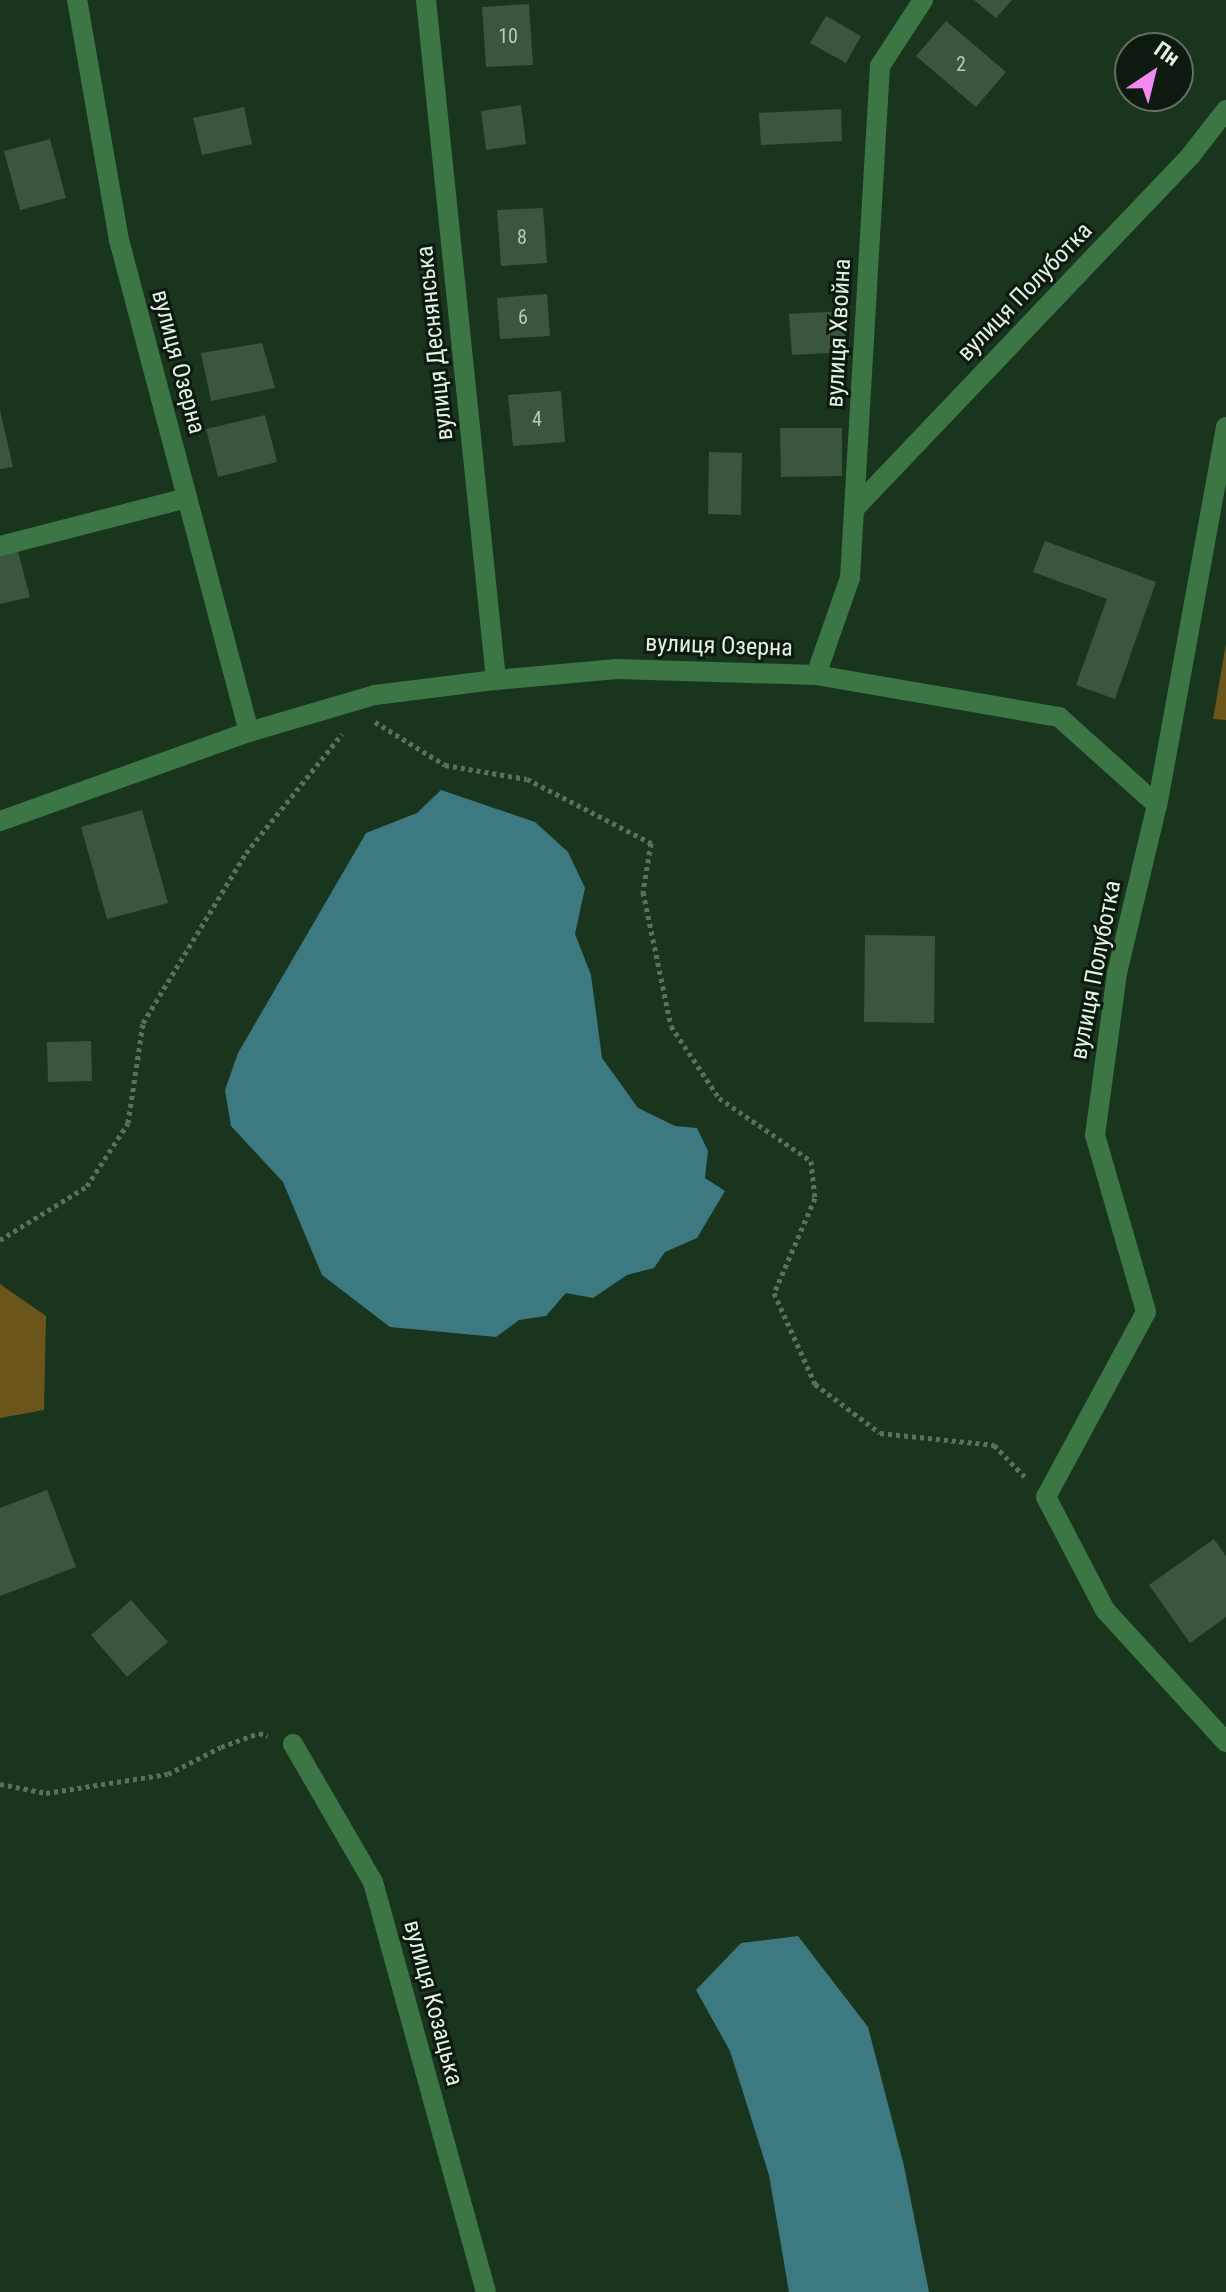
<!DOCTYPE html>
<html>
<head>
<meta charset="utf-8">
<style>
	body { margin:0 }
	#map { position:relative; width:1226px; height:2292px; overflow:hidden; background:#1a351e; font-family:"Roboto Condensed",sans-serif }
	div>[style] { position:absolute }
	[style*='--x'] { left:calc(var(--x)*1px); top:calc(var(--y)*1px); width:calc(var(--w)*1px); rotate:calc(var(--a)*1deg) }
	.green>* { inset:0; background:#6b551b }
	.water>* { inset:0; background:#3d7981 }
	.building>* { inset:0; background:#3b563e }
	.path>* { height:5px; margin-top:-2.5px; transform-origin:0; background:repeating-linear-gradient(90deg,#59715d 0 4px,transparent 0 8px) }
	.minor>* { height:20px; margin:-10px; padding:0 10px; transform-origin:10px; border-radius:10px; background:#3b7644 }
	span { translate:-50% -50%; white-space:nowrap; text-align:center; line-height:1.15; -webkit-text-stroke:6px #0e190f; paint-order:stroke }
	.number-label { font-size:20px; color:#b8cab9 }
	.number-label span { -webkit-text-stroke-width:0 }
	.street-label { font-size:24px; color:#e1f1e2 }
	.north { position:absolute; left:1114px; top:32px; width:80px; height:80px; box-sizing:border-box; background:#0e190f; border:2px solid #626f63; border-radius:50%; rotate:35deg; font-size:22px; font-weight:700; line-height:32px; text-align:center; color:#e1f1e2 }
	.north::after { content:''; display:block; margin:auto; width:28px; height:36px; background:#f38af2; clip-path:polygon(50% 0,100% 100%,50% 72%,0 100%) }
</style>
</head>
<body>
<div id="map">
	<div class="green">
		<i style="clip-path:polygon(1226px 643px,1226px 720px,1213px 719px)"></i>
		<i style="clip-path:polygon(0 1284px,46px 1316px,44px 1410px,0 1418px)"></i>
	</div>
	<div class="water">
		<i style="clip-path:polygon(441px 790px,535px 822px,568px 852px,585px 888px,575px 934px,591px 975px,602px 1058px,638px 1108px,675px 1126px,697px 1128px,708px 1151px,705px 1178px,725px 1191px,697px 1238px,665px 1252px,654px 1268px,627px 1275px,593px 1298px,566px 1293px,546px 1316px,519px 1320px,496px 1337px,390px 1327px,322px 1275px,283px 1182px,231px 1126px,225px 1090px,238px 1053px,366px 833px,417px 813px)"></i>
		<i style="clip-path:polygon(798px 1936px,868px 2027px,904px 2166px,929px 2292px,789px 2292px,769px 2175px,730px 2051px,696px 1990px,741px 1943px)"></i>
	</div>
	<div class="building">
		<i style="clip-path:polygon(974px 0,1012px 0,996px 18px)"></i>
		<i style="clip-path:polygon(529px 4px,533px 65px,486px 67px,482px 7px)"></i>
		<i style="clip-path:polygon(826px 16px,861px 36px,846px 63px,810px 43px)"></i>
		<i style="clip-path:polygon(946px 21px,1006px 72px,976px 107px,916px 56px)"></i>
		<i style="clip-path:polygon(521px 105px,526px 144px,486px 150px,481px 111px)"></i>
		<i style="clip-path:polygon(244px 107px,252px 144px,202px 155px,193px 118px)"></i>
		<i style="clip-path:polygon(841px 109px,842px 141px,761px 145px,759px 113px)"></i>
		<i style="clip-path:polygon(50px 139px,66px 198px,20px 210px,4px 151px)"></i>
		<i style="clip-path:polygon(543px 208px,547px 263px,501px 266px,497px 210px)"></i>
		<i style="clip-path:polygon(547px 294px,550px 336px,500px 339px,497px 298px)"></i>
		<i style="clip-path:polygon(844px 311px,846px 352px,792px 355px,789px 314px)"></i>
		<i style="clip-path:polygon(262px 343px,275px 388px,211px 401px,201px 353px)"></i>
		<i style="clip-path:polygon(561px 391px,565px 442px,513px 446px,508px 395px)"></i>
		<i style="clip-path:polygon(0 410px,13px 467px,0 469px)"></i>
		<i style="clip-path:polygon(265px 415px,277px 462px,218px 477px,206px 429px)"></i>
		<i style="clip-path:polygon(780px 428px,842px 428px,842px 476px,781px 477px)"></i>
		<i style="clip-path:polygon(709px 452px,742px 453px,741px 515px,708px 514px)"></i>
		<i style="clip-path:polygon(1045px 541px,1156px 582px,1115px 699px,1076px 685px,1107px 599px,1033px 572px)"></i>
		<i style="clip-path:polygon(16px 544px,30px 597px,0 604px,0 548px)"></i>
		<i style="clip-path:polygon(142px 810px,168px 903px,107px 919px,81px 827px)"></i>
		<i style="clip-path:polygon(865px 935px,935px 936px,934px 1023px,864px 1022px)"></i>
		<i style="clip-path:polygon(91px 1041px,92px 1081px,48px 1082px,47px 1042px)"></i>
		<i style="clip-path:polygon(47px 1490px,76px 1567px,0 1596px,0 1508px)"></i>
		<i style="clip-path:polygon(1214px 1539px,1226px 1556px,1226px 1617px,1190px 1643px,1149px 1585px)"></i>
		<i style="clip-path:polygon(131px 1600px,168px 1642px,127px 1677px,91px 1635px)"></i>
	</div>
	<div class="path">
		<i style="--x:375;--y:722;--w:82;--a:31.6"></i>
		<i style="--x:445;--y:765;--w:83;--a:9.7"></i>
		<i style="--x:527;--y:779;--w:140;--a:27.3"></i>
		<i style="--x:651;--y:843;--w:50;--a:99.3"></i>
		<i style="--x:643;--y:892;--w:137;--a:78.2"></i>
		<i style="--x:671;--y:1026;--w:87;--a:56.3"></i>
		<i style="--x:719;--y:1098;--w:112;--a:34.4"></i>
		<i style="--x:811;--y:1161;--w:37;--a:84"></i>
		<i style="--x:815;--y:1198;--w:103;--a:113.3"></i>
		<i style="--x:774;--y:1293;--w:100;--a:65.7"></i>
		<i style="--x:815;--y:1384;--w:81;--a:37"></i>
		<i style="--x:880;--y:1433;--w:115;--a:6"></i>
		<i style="--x:994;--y:1445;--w:45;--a:45.9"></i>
		<i style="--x:0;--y:1240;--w:102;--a:-31.8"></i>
		<i style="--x:87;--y:1186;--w:75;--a:-56.9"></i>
		<i style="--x:128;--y:1123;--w:101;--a:-81.5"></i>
		<i style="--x:143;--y:1023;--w:199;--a:-58.8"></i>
		<i style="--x:246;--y:853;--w:153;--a:-51.1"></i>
		<i style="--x:0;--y:1784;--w:47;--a:11.1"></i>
		<i style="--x:46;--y:1793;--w:123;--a:-8.9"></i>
		<i style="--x:168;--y:1774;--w:59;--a:-27"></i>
		<i style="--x:221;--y:1747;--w:40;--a:-20.2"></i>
		<i style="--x:259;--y:1733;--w:9;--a:21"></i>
	</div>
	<div class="minor">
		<i style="--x:426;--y:0;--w:684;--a:84.12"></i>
		<i style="--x:1226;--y:427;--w:384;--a:100.3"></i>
		<i style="--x:1157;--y:805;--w:173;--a:103.4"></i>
		<i style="--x:1117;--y:973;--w:163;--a:97.7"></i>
		<i style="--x:1095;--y:1135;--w:184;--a:73.9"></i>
		<i style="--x:1146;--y:1312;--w:210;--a:118.4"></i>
		<i style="--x:1046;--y:1497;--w:127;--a:62.4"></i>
		<i style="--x:1105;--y:1610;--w:179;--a:47.5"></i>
		<i style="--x:857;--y:506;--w:485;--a:-46.4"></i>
		<i style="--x:1191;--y:155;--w:57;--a:-52.1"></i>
		<i style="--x:0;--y:546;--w:193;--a:-14.4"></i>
		<i style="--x:816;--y:675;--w:103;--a:-70.7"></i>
		<i style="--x:850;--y:578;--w:513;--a:-86.65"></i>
		<i style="--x:880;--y:66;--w:79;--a:-56.9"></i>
		<i style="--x:249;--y:732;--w:131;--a:-16.4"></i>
		<i style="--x:375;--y:695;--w:122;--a:-7.1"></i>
		<i style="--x:496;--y:680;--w:121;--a:-5.2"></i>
		<i style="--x:616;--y:669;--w:200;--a:1.7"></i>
		<i style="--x:816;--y:675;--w:247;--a:9.8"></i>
		<i style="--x:1059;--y:717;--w:132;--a:41.9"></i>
		<i style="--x:0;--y:821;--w:264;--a:-19.7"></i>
		<i style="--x:249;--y:732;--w:509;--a:-104.8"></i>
		<i style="--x:119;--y:240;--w:244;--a:-99.9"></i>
		<i style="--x:293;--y:1744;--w:160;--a:59.9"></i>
		<i style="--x:373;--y:1882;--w:425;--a:74.6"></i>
	</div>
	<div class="number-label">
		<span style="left:508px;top:36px">10</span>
		<span style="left:961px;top:64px">2</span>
		<span style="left:522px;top:237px">8</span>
		<span style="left:523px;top:317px">6</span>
		<span style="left:537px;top:419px">4</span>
	</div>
	<div class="street-label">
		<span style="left:1025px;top:292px;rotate:-46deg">вулиця Полуботка</span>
		<span style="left:839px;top:333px;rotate:-87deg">вулиця Хвойна</span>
		<span style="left:435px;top:343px;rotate:-96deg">вулиця Деснянська</span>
		<span style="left:178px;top:362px;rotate:75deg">вулиця Озерна</span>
		<span style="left:719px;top:646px;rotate:2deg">вулиця Озерна</span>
		<span style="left:1096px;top:970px;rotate:-79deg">вулиця Полуботка</span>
		<span style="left:433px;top:2003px;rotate:75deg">вулиця Козацька</span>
	</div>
	<div class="north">Пн</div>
</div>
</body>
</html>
